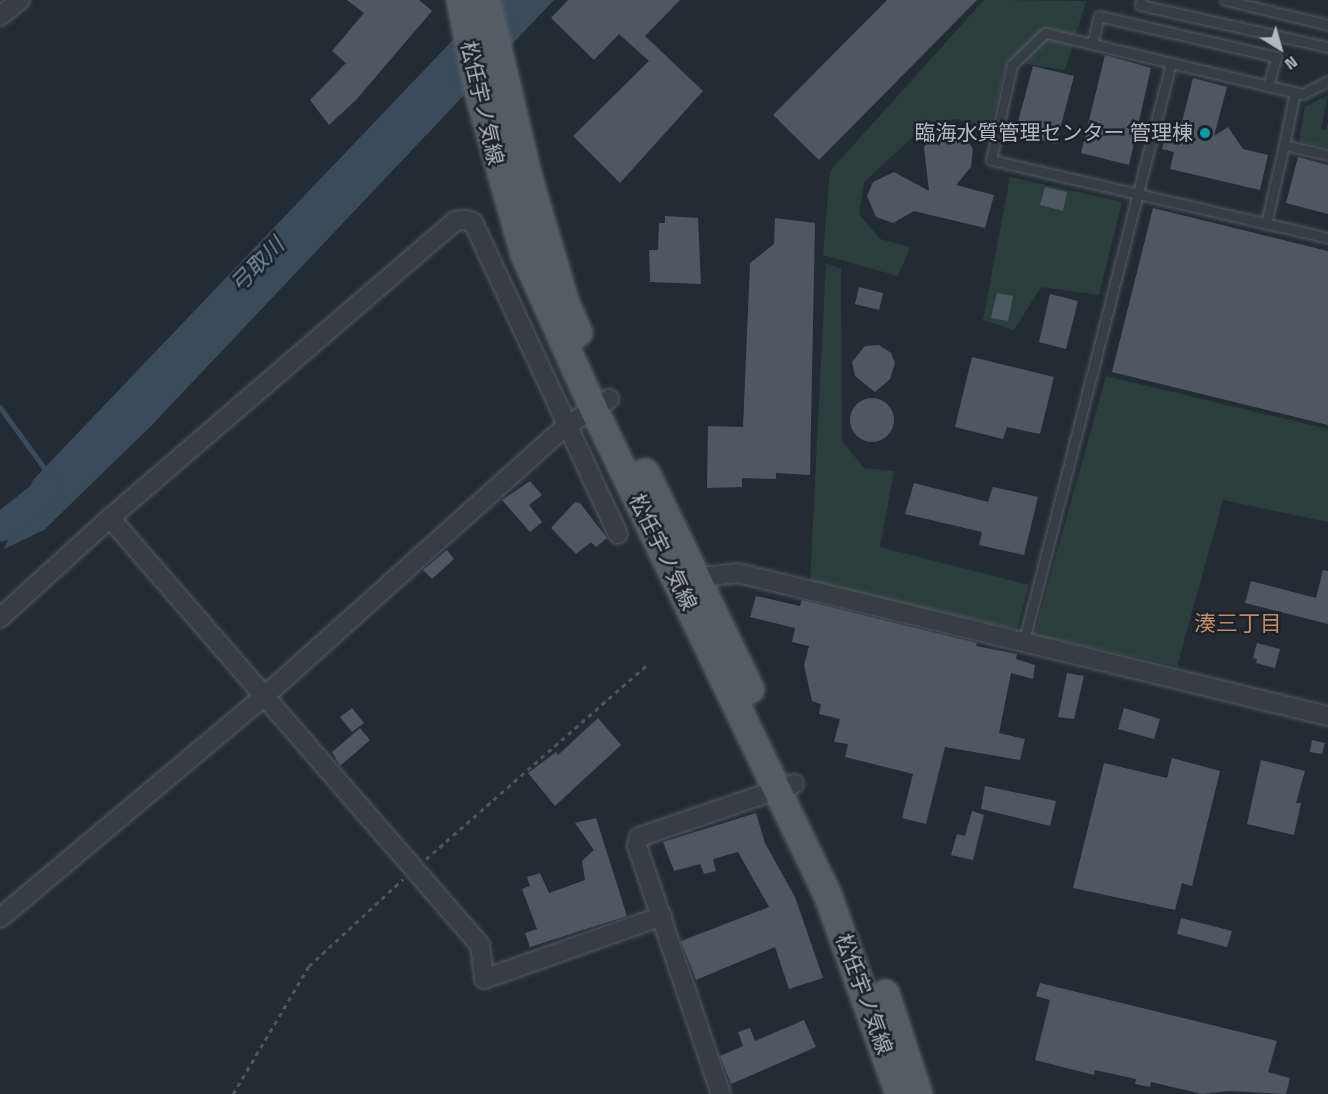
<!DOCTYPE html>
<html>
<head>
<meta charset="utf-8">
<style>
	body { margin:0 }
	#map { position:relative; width:1328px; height:1094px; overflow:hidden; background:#232c34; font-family:"Space Grotesk","Noto Sans JP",sans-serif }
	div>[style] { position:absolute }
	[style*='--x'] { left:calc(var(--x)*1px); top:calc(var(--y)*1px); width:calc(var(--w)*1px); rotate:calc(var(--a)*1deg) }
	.green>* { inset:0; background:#2c3e3c }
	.water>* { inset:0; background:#3a4b5c }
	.stream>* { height:4.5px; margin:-2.25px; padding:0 2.25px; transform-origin:2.25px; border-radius:2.25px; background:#3a4b5c }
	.river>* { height:28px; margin:-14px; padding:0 14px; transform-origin:14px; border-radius:14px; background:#3a4b5c }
	.building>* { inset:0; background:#4e5863 }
	.round { border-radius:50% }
	.path>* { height:3px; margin-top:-1.5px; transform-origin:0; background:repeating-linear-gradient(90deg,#48595a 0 4.5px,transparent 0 9px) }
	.roads { filter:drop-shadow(0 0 2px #535b63) drop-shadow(0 0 2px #535b63) }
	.service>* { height:9px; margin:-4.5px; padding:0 4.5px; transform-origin:4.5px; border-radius:4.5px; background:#363d45 }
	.minor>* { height:18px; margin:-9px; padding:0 9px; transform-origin:9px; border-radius:9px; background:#363d45 }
	.primary>* { height:27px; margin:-13.5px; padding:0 13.5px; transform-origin:13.5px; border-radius:13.5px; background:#545d65 }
	.dots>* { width:16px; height:16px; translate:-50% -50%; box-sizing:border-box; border:3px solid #1b222a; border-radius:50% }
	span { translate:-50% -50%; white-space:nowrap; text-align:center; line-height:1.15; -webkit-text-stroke:5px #1b222a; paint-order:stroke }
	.street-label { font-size:21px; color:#b0b8c2 }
	.poi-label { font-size:21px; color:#b0b8c2 }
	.right { translate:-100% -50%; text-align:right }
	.water-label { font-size:22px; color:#748ba2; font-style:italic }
	.neighbourhood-label { font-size:22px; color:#c58968 }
	.north { position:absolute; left:1250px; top:18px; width:60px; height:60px; -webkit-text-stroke:4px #1b222a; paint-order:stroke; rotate:143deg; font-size:16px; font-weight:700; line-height:24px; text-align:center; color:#b0b8c2 }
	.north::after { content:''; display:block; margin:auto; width:21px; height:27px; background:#b0b8c2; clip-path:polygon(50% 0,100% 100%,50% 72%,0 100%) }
</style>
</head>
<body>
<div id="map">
	<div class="green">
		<i style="clip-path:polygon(984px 0,1086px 1px,1065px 70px,1007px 61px,990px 129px,957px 119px,929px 122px,864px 182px,859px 214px,880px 239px,910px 247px,898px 276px,823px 255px,830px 171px)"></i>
		<i style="clip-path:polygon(1328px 95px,1321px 129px,1326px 130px,1328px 122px,1328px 148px,1299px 141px,1305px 107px)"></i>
		<i style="clip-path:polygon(1010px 177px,1122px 202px,1099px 295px,1041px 287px,1014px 330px,983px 320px)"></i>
		<i style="clip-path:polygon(826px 263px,841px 269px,842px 441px,864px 468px,894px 471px,880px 547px,1029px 585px,1017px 629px,810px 583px)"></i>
		<i style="clip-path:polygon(1106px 376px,1328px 429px,1328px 522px,1223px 500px,1177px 666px,1034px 635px)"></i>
	</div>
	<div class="water">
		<i style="clip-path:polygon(491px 0,554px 0,150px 427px,44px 530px,4px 549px,33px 480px)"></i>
	</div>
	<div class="stream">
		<i style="--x:0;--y:407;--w:78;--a:53.9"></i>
	</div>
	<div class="river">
		<i style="--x:0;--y:528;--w:63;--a:-38.5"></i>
	</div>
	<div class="building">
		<i style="clip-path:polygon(347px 0,419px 0,432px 11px,356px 100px,329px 125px,310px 100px,346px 63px,332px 51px,364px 13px)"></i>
		<i style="clip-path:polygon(568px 0,680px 0,645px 36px,703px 91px,620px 183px,573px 136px,649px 61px,619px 34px,594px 60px,551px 18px)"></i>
		<i style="clip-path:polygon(887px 0,977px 0,819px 160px,773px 115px)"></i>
		<i style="clip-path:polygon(1105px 55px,1151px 68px,1129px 165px,1081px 153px)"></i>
		<i style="clip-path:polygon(1033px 66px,1074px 76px,1056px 144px,1015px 133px)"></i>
		<i style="clip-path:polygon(1193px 78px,1227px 87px,1214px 136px,1228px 127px,1243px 149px,1268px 155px,1260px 190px,1170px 169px,1174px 152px,1162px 149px,1166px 132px,1179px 134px)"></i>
		<i style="clip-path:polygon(948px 129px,964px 135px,973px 149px,971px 167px,956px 185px,994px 195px,985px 228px,914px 211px,893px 223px,876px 217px,867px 196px,873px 182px,894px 172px,929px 191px,924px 147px,933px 134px)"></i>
		<i style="clip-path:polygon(1298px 157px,1328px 165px,1328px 214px,1286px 203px)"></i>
		<i style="clip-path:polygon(1045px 187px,1067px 192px,1063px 211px,1040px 205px)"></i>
		<i style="clip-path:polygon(1153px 208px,1328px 251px,1328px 425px,1112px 372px)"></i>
		<i style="clip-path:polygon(665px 216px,698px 218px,701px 284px,650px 282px,649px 250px,658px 250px,659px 223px,665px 223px)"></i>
		<i style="clip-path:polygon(775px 218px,815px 223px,810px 475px,776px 473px,776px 479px,742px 478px,742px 487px,707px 488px,708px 426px,743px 427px,750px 263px,774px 244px)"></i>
		<i style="clip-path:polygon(859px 287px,883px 293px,879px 310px,855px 304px)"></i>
		<i style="clip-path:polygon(997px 293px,1013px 296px,1008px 321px,991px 318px)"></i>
		<i style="clip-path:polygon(1050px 294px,1078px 301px,1066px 349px,1039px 342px)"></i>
		<i style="clip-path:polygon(879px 345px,891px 353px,895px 363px,890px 379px,875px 392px,855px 376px,852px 362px,865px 346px)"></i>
		<i style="clip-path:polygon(972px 357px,1054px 377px,1040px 434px,1007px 427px,1003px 439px,955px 427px)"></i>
		<i class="round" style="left:850px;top:398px;width:44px;height:44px"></i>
		<i style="clip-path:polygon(530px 481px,542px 495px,529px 505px,542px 522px,530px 532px,502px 500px)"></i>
		<i style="clip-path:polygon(914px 483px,988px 502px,993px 487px,1038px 497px,1024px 555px,979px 545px,982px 532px,905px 514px)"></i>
		<i style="clip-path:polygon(575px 502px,580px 503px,607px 538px,596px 547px,591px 542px,576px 554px,551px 528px)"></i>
		<i style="clip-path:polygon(447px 550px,454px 559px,432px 579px,423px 570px)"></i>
		<i style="clip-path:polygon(1323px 570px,1328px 571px,1328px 624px,1245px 603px,1251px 581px,1316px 598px)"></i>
		<i style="clip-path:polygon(756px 596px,800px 606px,802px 600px,977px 643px,976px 646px,1017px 654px,1016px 659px,1035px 665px,1033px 679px,1011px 673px,999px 733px,1025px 739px,1020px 760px,945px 747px,926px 824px,902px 818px,913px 774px,845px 757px,848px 744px,834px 742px,840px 719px,819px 714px,821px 704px,812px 701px,804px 665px,809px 646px,792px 642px,795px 628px,750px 617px)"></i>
		<i style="clip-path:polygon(1257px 643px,1280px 649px,1275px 668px,1256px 663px,1257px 659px,1253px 658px)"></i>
		<i style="clip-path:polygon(1067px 673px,1084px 676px,1074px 719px,1058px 717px)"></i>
		<i style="clip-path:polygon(352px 708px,364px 723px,352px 732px,340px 717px)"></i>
		<i style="clip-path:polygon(1124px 708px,1160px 719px,1154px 739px,1118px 729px)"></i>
		<i style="clip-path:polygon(598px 718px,621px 745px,555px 806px,528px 773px,556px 752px,558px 755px)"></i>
		<i style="clip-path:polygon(360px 728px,370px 740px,340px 766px,332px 752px)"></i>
		<i style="clip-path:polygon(1312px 740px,1325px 743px,1322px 754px,1310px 752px)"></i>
		<i style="clip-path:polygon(1172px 758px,1220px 771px,1192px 886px,1182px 883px,1175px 910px,1073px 888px,1104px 763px,1167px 778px)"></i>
		<i style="clip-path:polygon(1261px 760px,1305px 771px,1296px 803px,1301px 803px,1294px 835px,1247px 824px)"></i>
		<i style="clip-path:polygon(985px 786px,1056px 801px,1050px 826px,981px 809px)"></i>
		<i style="clip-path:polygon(972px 811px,984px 815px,973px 860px,951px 855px,957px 834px,965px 836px)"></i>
		<i style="clip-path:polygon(756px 813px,765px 843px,795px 897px,823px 978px,789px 989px,775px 947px,696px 980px,681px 941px,769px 907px,738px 852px,713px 859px,716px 871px,704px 874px,700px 864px,674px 871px,663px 842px)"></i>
		<i style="clip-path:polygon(596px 818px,627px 916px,530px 947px,525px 933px,537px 929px,522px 889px,530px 886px,527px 877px,540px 873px,549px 893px,585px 880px,582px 861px,594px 850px,575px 823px)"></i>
		<i style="clip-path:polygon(1181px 918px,1232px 931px,1227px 947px,1177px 934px)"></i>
		<i style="clip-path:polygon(1040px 983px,1277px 1041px,1268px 1072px,1290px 1078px,1286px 1094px,1229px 1091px,1202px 1094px,1151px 1082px,1150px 1087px,1135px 1084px,1136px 1079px,1095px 1070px,1094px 1075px,1035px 1060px,1050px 1000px,1036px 996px)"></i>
		<i style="clip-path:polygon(804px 1020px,816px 1047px,731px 1084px,720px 1056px,743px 1046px,738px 1032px,750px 1028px,755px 1041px)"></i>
	</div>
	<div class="path">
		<i style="--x:426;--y:859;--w:293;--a:-41.3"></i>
		<i style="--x:233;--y:1094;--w:149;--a:-59.3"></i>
		<i style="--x:309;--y:966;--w:128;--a:-42.8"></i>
	</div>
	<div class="roads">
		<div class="service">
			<i style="--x:1141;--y:0;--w:5;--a:101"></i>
			<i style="--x:1140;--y:5;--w:193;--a:12.6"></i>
			<i style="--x:1225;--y:0;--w:106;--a:13.6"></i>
			<i style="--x:1092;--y:44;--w:29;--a:-76"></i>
			<i style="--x:1099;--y:16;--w:182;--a:13"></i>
			<i style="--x:1276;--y:57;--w:30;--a:105"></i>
			<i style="--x:1328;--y:81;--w:29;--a:153"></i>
			<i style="--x:1302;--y:94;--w:264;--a:-166.6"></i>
			<i style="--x:1045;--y:33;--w:46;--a:135.9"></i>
			<i style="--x:1012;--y:65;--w:97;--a:102.5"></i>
			<i style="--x:991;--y:160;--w:346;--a:13"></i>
			<i style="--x:1295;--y:92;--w:54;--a:101.7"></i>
			<i style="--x:1284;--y:145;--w:45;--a:12.8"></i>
			<i style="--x:1266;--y:224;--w:81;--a:-77.2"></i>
			<i style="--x:1024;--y:641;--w:596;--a:-75.73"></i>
		</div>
		<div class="minor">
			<i style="--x:0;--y:16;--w:26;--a:-39"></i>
			<i style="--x:110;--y:518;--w:565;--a:49.09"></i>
			<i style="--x:480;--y:945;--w:34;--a:83"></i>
			<i style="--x:484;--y:979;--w:189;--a:-19.5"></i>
			<i style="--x:686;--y:579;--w:52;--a:-6.6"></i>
			<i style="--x:738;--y:573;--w:607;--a:13.62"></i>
			<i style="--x:0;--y:618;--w:149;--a:-42.3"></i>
			<i style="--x:110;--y:518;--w:455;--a:-40.7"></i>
			<i style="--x:455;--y:221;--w:10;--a:-6"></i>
			<i style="--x:465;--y:220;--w:8;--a:14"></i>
			<i style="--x:473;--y:222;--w:344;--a:65.1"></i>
			<i style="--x:0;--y:918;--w:347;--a:-40"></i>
			<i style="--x:266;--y:695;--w:403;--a:-41.9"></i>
			<i style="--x:566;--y:426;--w:51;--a:-32.1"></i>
			<i style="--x:721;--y:1094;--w:262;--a:-108.7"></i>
			<i style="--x:637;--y:846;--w:9;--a:-77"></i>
			<i style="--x:639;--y:837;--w:164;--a:-18.9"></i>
		</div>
		<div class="primary">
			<i style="--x:460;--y:0;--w:94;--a:78.9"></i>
			<i style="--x:478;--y:92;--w:168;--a:74.1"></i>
			<i style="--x:524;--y:254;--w:169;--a:65.9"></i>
			<i style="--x:593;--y:408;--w:539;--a:64.29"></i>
			<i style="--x:827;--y:894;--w:213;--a:70.2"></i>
			<i style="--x:486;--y:0;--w:179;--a:76.7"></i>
			<i style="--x:527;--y:174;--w:134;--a:73.6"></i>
			<i style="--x:565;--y:303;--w:32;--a:66"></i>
			<i style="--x:645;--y:472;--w:241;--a:64.2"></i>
			<i style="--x:885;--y:993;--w:106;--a:71.9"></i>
		</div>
	</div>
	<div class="dots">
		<i style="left:1205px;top:133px;background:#0f9aa8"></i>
	</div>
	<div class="street-label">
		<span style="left:482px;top:103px;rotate:77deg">松任宇ノ気線</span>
		<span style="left:663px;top:552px;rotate:64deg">松任宇ノ気線</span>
		<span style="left:864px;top:994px;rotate:70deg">松任宇ノ気線</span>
	</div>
	<div class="poi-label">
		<span class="right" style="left:1193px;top:133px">臨海水質管理センター 管理棟</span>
	</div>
	<div class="water-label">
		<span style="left:257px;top:265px;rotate:-46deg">弓取川</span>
	</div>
	<div class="neighbourhood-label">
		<span style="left:1238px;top:624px">湊三丁目</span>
	</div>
	<div class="north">N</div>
</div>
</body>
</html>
